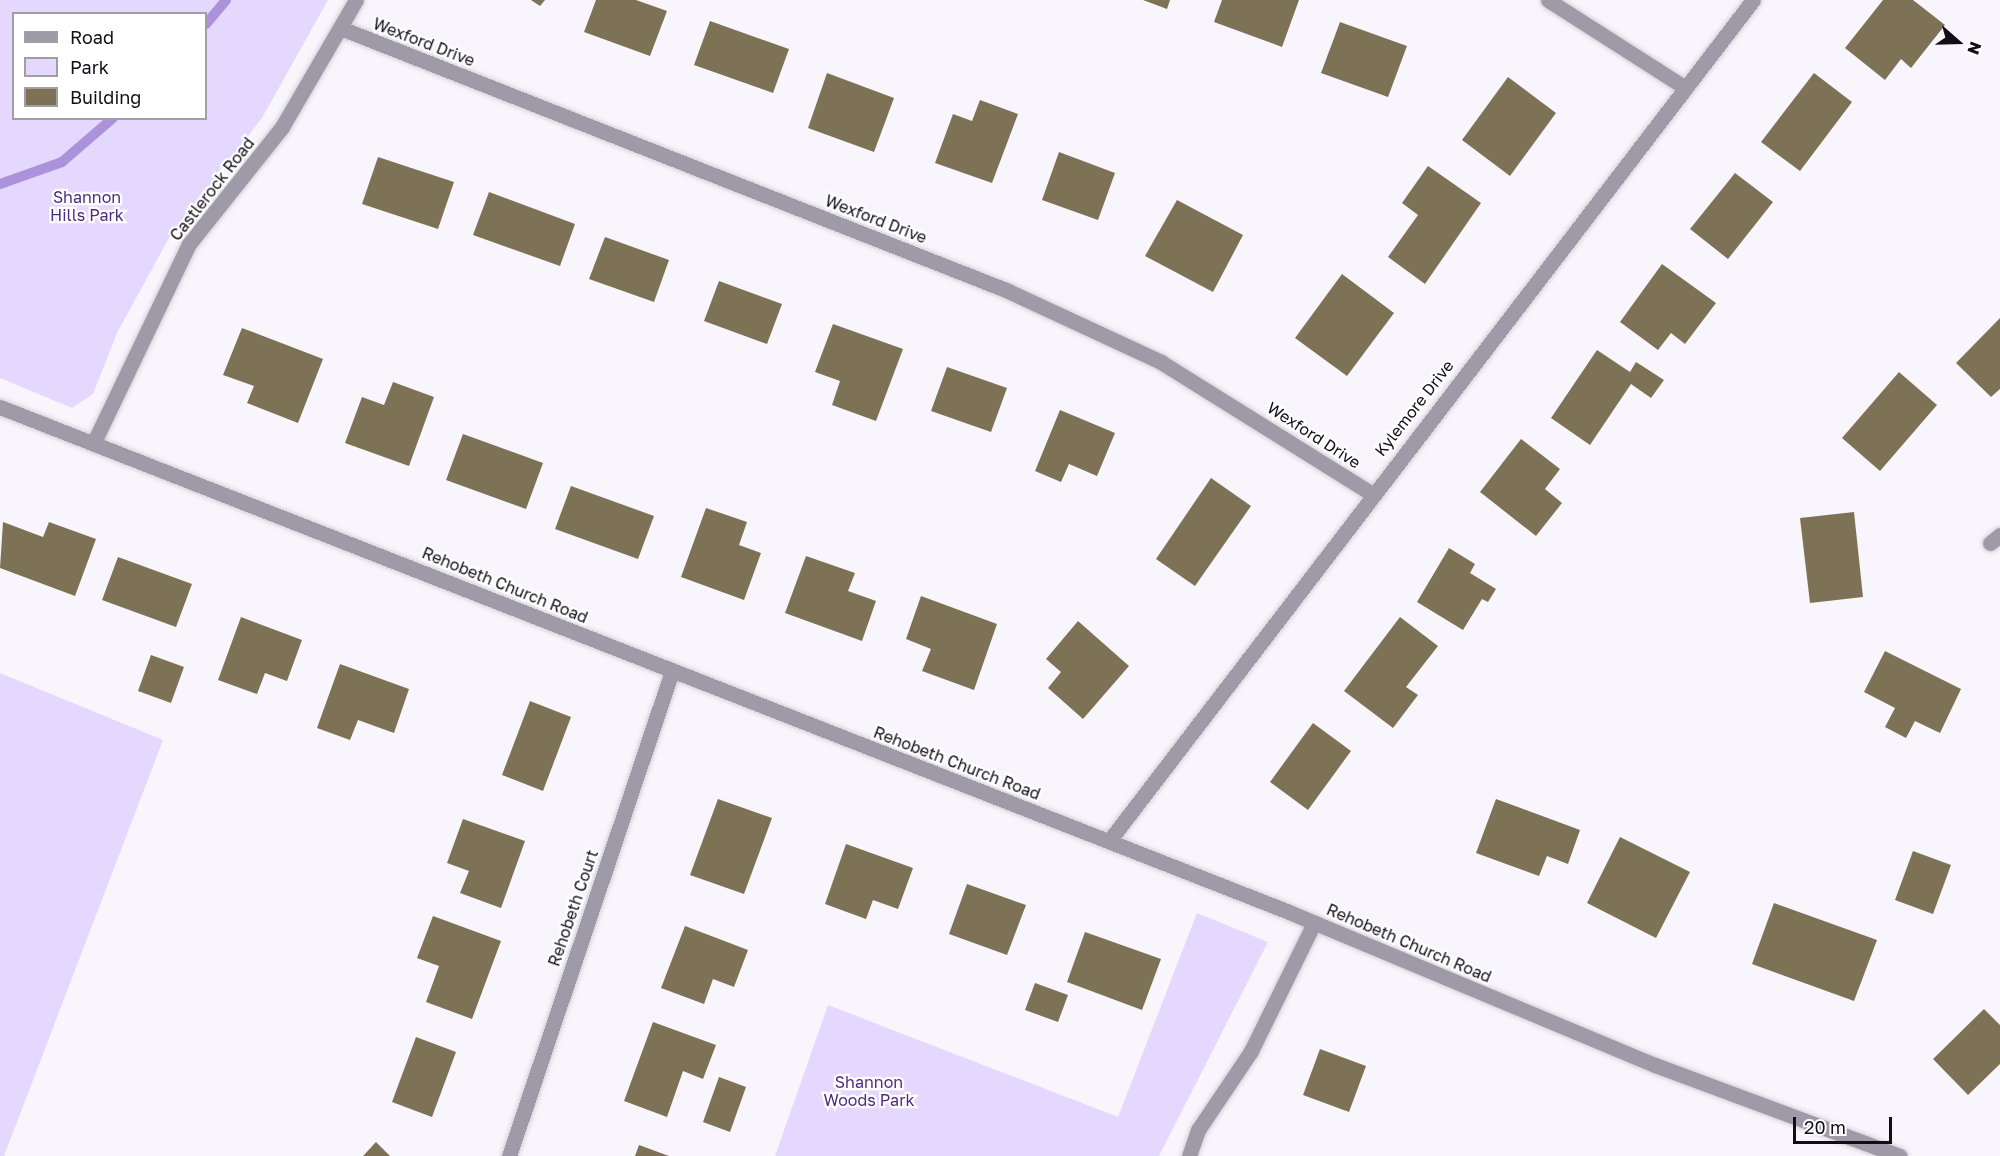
<!DOCTYPE html>
<html>
<head>
<meta charset="utf-8">
<style>
	body { margin:0 }
	#map { position:relative; width:2000px; height:1156px; overflow:hidden; background:#f8f6fc; font-family:"Golos Text",sans-serif }
	div>[style] { position:absolute }
	[style*='--x'] { left:calc(var(--x)*1px); top:calc(var(--y)*1px); width:calc(var(--w)*1px); rotate:calc(var(--a)*1deg) }
	.green>* { inset:0; background:#e4d8ff }
	.stream>* { height:10px; margin:-5px; padding:0 5px; transform-origin:5px; border-radius:5px; background:#ac92db }
	.building>* { inset:0; background:#7e7256 }
	.roads { filter:drop-shadow(0 0 2px #d3d1d8) drop-shadow(0 0 2px #d3d1d8) }
	.minor>* { height:15px; margin:-7.5px; padding:0 7.5px; transform-origin:7.5px; border-radius:7.5px; background:#9e9aa7 }
	span { translate:-50% -50%; white-space:nowrap; text-align:center; line-height:1.15; -webkit-text-stroke:4.5px #fff; paint-order:stroke }
	.street-label { font-size:16px; color:#110e18 }
	.park-label { font-size:16px; color:#4f2b80 }
	.legend { position:absolute; left:12px; top:12px; width:195px; height:108px; box-sizing:border-box; background:#fff; border:2px solid #a09fa3; margin:0; padding:8px 10px; list-style:none; font-size:18px; color:#110e18 }
	.legend li { display:flex; align-items:center; gap:12px; height:30px }
	.legend b { width:30px; border:2px solid #a09fa3 }
	.north { position:absolute; left:1928px; top:12px; width:60px; height:60px; -webkit-text-stroke:4px #fff; paint-order:stroke; rotate:110deg; font-size:16px; font-weight:700; line-height:24px; text-align:center; color:#110e18 }
	.north::after { content:''; display:block; margin:auto; width:21px; height:27px; background:#110e18; clip-path:polygon(50% 0,100% 100%,50% 72%,0 100%) }
	.scale { position:absolute; left:1793px; top:1117px; width:99px; height:27px; box-sizing:border-box; border:3px solid #110e18; border-top:0; padding-left:8px; font-size:18px; line-height:21px; white-space:nowrap; color:#110e18; -webkit-text-stroke:4px #fff; paint-order:stroke }
</style>
</head>
<body>
<div id="map">
	<div class="green">
		<i style="clip-path:polygon(evenodd,0 0,328px 0,262px 118px,169px 238px,117px 333px,93px 394px,72px 408px,0 378px,0 0,14px 14px,206px 14px,206px 118px,14px 118px,14px 14px)"></i>
		<i style="clip-path:polygon(0 673px,163px 740px,4px 1156px,0 1156px)"></i>
		<i style="clip-path:polygon(1197px 913px,1268px 942px,1159px 1156px,775px 1156px,828px 1005px,1118px 1117px)"></i>
	</div>
	<div class="stream">
		<i style="--x:206;--y:24;--w:31;--a:-50"></i>
		<i style="--x:0;--y:184;--w:66;--a:-19.5"></i>
		<i style="--x:62;--y:162;--w:67;--a:-40.8"></i>
	</div>
	<div class="building">
		<i style="clip-path:polygon(531px 0,545px 0,540px 6px)"></i>
		<i style="clip-path:polygon(596px 0,636px 0,667px 11px,650px 56px,584px 32px)"></i>
		<i style="clip-path:polygon(1143px 0,1170px 0,1167px 9px)"></i>
		<i style="clip-path:polygon(1222px 0,1299px 0,1282px 47px,1214px 22px)"></i>
		<i style="clip-path:polygon(1883px 0,1913px 0,1945px 25px,1911px 68px,1901px 59px,1885px 80px,1845px 48px)"></i>
		<i style="clip-path:polygon(710px 21px,789px 49px,773px 93px,694px 65px)"></i>
		<i style="clip-path:polygon(1340px 22px,1407px 46px,1388px 97px,1321px 73px)"></i>
		<i style="clip-path:polygon(827px 73px,894px 98px,874px 152px,808px 128px)"></i>
		<i style="clip-path:polygon(1814px 73px,1852px 102px,1800px 171px,1761px 142px)"></i>
		<i style="clip-path:polygon(1508px 77px,1556px 113px,1510px 176px,1462px 140px)"></i>
		<i style="clip-path:polygon(980px 100px,1018px 114px,992px 183px,935px 163px,953px 114px,972px 121px)"></i>
		<i style="clip-path:polygon(1059px 152px,1115px 173px,1098px 220px,1042px 200px)"></i>
		<i style="clip-path:polygon(378px 157px,454px 182px,438px 229px,362px 204px)"></i>
		<i style="clip-path:polygon(1428px 166px,1481px 203px,1425px 284px,1388px 257px,1418px 215px,1402px 203px)"></i>
		<i style="clip-path:polygon(1735px 173px,1773px 202px,1728px 259px,1690px 229px)"></i>
		<i style="clip-path:polygon(489px 192px,575px 224px,560px 266px,473px 235px)"></i>
		<i style="clip-path:polygon(1177px 200px,1243px 235px,1213px 292px,1145px 256px)"></i>
		<i style="clip-path:polygon(605px 237px,669px 260px,654px 302px,589px 279px)"></i>
		<i style="clip-path:polygon(1662px 264px,1716px 303px,1685px 344px,1671px 333px,1658px 350px,1620px 322px)"></i>
		<i style="clip-path:polygon(1342px 274px,1394px 313px,1347px 376px,1295px 338px)"></i>
		<i style="clip-path:polygon(719px 281px,782px 304px,767px 344px,704px 321px)"></i>
		<i style="clip-path:polygon(2000px 318px,2000px 389px,1991px 397px,1956px 363px)"></i>
		<i style="clip-path:polygon(833px 324px,903px 349px,876px 421px,832px 405px,840px 381px,815px 372px)"></i>
		<i style="clip-path:polygon(242px 328px,323px 359px,298px 423px,247px 403px,254px 386px,223px 375px)"></i>
		<i style="clip-path:polygon(1597px 350px,1630px 372px,1636px 362px,1664px 380px,1651px 398px,1631px 384px,1590px 445px,1551px 418px)"></i>
		<i style="clip-path:polygon(947px 367px,1007px 388px,991px 432px,931px 411px)"></i>
		<i style="clip-path:polygon(1899px 372px,1937px 405px,1880px 471px,1842px 438px)"></i>
		<i style="clip-path:polygon(393px 382px,434px 397px,409px 466px,345px 443px,362px 397px,384px 405px)"></i>
		<i style="clip-path:polygon(1060px 410px,1115px 433px,1097px 476px,1069px 464px,1061px 482px,1035px 471px)"></i>
		<i style="clip-path:polygon(463px 434px,543px 463px,526px 509px,446px 480px)"></i>
		<i style="clip-path:polygon(1521px 439px,1560px 469px,1545px 489px,1562px 503px,1536px 536px,1480px 492px)"></i>
		<i style="clip-path:polygon(1211px 478px,1251px 506px,1195px 586px,1156px 559px)"></i>
		<i style="clip-path:polygon(571px 486px,654px 516px,638px 559px,555px 529px)"></i>
		<i style="clip-path:polygon(706px 508px,747px 522px,739px 545px,761px 553px,744px 600px,681px 577px)"></i>
		<i style="clip-path:polygon(1854px 512px,1863px 597px,1810px 603px,1800px 518px)"></i>
		<i style="clip-path:polygon(3px 522px,43px 537px,49px 522px,96px 539px,75px 596px,0 568px)"></i>
		<i style="clip-path:polygon(1449px 548px,1475px 564px,1470px 573px,1496px 589px,1488px 602px,1482px 599px,1463px 630px,1417px 602px)"></i>
		<i style="clip-path:polygon(806px 556px,855px 573px,848px 591px,876px 601px,862px 641px,785px 613px)"></i>
		<i style="clip-path:polygon(118px 557px,192px 584px,176px 627px,102px 600px)"></i>
		<i style="clip-path:polygon(921px 596px,997px 624px,974px 690px,922px 671px,931px 649px,906px 639px)"></i>
		<i style="clip-path:polygon(241px 617px,302px 640px,287px 681px,265px 673px,257px 694px,218px 680px)"></i>
		<i style="clip-path:polygon(1400px 617px,1438px 646px,1406px 687px,1418px 695px,1393px 728px,1344px 691px)"></i>
		<i style="clip-path:polygon(1078px 621px,1129px 666px,1083px 719px,1048px 688px,1061px 672px,1046px 659px)"></i>
		<i style="clip-path:polygon(1885px 651px,1961px 689px,1940px 733px,1915px 721px,1906px 738px,1885px 727px,1895px 708px,1864px 692px)"></i>
		<i style="clip-path:polygon(151px 655px,184px 667px,171px 703px,138px 691px)"></i>
		<i style="clip-path:polygon(340px 664px,409px 689px,394px 733px,358px 720px,350px 740px,317px 728px)"></i>
		<i style="clip-path:polygon(530px 701px,571px 717px,543px 791px,502px 775px)"></i>
		<i style="clip-path:polygon(1313px 723px,1351px 751px,1308px 810px,1270px 782px)"></i>
		<i style="clip-path:polygon(718px 799px,772px 818px,744px 894px,690px 875px)"></i>
		<i style="clip-path:polygon(1496px 799px,1580px 830px,1568px 864px,1547px 856px,1539px 876px,1476px 853px)"></i>
		<i style="clip-path:polygon(463px 819px,525px 841px,501px 908px,460px 893px,469px 871px,447px 863px)"></i>
		<i style="clip-path:polygon(1620px 837px,1690px 872px,1656px 938px,1587px 903px)"></i>
		<i style="clip-path:polygon(846px 844px,913px 868px,898px 909px,873px 900px,866px 919px,825px 904px)"></i>
		<i style="clip-path:polygon(1913px 851px,1951px 865px,1933px 914px,1895px 900px)"></i>
		<i style="clip-path:polygon(967px 884px,1026px 905px,1007px 955px,949px 934px)"></i>
		<i style="clip-path:polygon(1774px 903px,1877px 940px,1854px 1001px,1752px 964px)"></i>
		<i style="clip-path:polygon(433px 916px,501px 941px,472px 1019px,426px 1002px,439px 966px,417px 958px)"></i>
		<i style="clip-path:polygon(685px 926px,748px 950px,734px 987px,713px 979px,704px 1004px,661px 988px)"></i>
		<i style="clip-path:polygon(1085px 932px,1161px 959px,1142px 1010px,1067px 982px)"></i>
		<i style="clip-path:polygon(1035px 983px,1068px 995px,1058px 1022px,1025px 1010px)"></i>
		<i style="clip-path:polygon(1984px 1009px,2000px 1025px,2000px 1064px,1968px 1095px,1933px 1059px)"></i>
		<i style="clip-path:polygon(653px 1022px,716px 1045px,703px 1079px,683px 1071px,667px 1117px,624px 1101px)"></i>
		<i style="clip-path:polygon(416px 1037px,456px 1052px,432px 1117px,392px 1102px)"></i>
		<i style="clip-path:polygon(1320px 1049px,1366px 1066px,1349px 1112px,1303px 1095px)"></i>
		<i style="clip-path:polygon(719px 1077px,746px 1087px,730px 1132px,703px 1122px)"></i>
		<i style="clip-path:polygon(376px 1142px,390px 1156px,363px 1156px)"></i>
		<i style="clip-path:polygon(639px 1145px,669px 1156px,635px 1156px)"></i>
	</div>
	<div class="roads">
		<div class="minor">
			<i style="--x:1548;--y:0;--w:161;--a:32.6"></i>
			<i style="--x:343;--y:29;--w:713;--a:21.49"></i>
			<i style="--x:1006;--y:290;--w:171;--a:24.9"></i>
			<i style="--x:1161;--y:362;--w:248;--a:32"></i>
			<i style="--x:0;--y:407;--w:1384;--a:21.39"></i>
			<i style="--x:1289;--y:912;--w:397;--a:22.7"></i>
			<i style="--x:1655;--y:1065;--w:261;--a:20.4"></i>
			<i style="--x:95;--y:440;--w:217;--a:-64.4"></i>
			<i style="--x:189;--y:244;--w:149;--a:-51.5"></i>
			<i style="--x:282;--y:127;--w:147;--a:-59.8"></i>
			<i style="--x:1990;--y:543;--w:13;--a:-39"></i>
			<i style="--x:1109;--y:841;--w:1059;--a:-52.56"></i>
			<i style="--x:509;--y:1156;--w:512;--a:-71.42"></i>
			<i style="--x:1189;--y:1156;--w:28;--a:-71"></i>
			<i style="--x:1198;--y:1130;--w:95;--a:-56.1"></i>
			<i style="--x:1251;--y:1051;--w:143;--a:-63.8"></i>
		</div>
	</div>
	<div class="street-label">
		<span style="left:424px;top:42px;rotate:21deg">Wexford Drive</span>
		<span style="left:212px;top:189px;rotate:-52deg">Castlerock Road</span>
		<span style="left:876px;top:219px;rotate:21deg">Wexford Drive</span>
		<span style="left:1414px;top:408px;rotate:-52deg">Kylemore Drive</span>
		<span style="left:1314px;top:435px;rotate:33deg">Wexford Drive</span>
		<span style="left:505px;top:585px;rotate:22deg">Rehobeth Church Road</span>
		<span style="left:957px;top:763px;rotate:21deg">Rehobeth Church Road</span>
		<span style="left:573px;top:908px;rotate:-71deg">Rehobeth Court</span>
		<span style="left:1409px;top:943px;rotate:23deg">Rehobeth Church Road</span>
	</div>
	<div class="park-label">
		<span style="left:87px;top:206px">Shannon<br>Hills Park</span>
		<span style="left:869px;top:1091px">Shannon<br>Woods Park</span>
	</div>
	<ul class="legend">
	<li><b style="height:8px;background:#9e9aa7"></b>Road</li>
	<li><b style="height:16px;background:#e4d8ff"></b>Park</li>
	<li><b style="height:16px;background:#7e7256"></b>Building</li>
	</ul>
	<div class="north">N</div>
	<div class="scale">20 m</div>
</div>
</body>
</html>
